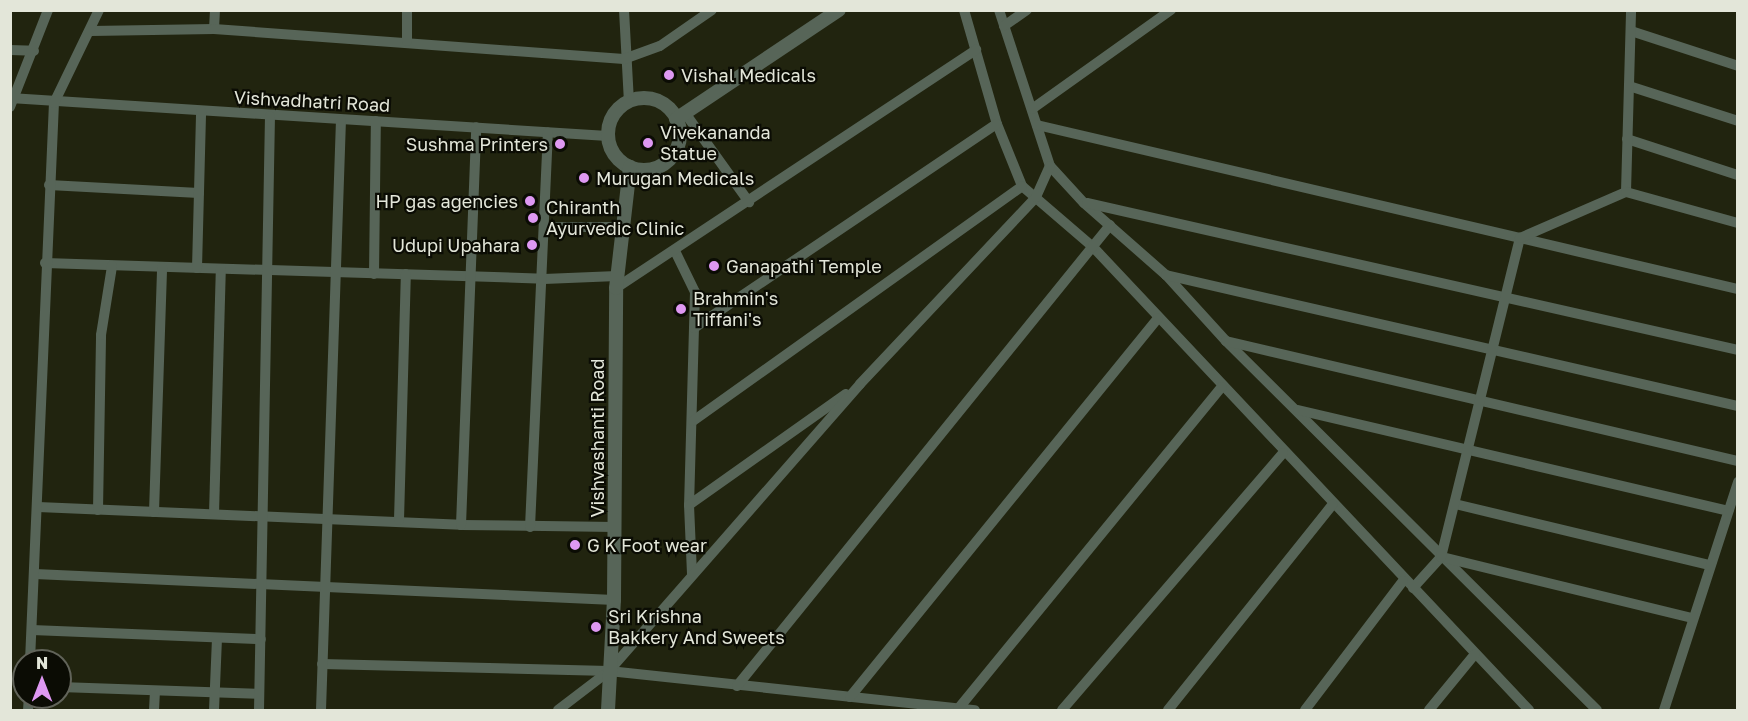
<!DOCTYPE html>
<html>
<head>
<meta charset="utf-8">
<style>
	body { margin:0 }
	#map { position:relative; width:1748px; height:721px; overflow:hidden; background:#21240f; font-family:"Golos Text",sans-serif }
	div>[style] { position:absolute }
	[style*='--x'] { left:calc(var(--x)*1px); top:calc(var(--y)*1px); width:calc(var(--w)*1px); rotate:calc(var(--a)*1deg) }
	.minor>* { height:10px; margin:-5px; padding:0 5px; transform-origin:5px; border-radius:5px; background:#576558 }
	.tertiary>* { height:14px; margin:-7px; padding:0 7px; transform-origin:7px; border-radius:7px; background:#576558 }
	.tertiary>.ring { margin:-7px; padding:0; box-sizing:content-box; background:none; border:14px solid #576558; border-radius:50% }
	.dots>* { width:16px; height:16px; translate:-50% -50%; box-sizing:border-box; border:3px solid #0b0c04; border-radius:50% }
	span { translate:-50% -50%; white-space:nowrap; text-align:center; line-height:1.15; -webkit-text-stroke:4.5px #0b0c04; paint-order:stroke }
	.poi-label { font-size:18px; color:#e3e6d9 }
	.left { translate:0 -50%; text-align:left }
	.right { translate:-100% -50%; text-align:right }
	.street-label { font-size:18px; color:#e3e6d9 }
	.frame { position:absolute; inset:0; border:12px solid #e3e6d9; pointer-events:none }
	.north { position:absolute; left:12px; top:649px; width:60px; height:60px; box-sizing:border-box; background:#0b0c04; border:2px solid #616359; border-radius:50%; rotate:0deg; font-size:16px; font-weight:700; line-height:24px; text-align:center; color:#e3e6d9 }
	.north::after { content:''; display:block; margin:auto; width:21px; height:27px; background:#de98f2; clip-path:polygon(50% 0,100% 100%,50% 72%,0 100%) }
</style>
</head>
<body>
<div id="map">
	<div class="minor">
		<i style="--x:624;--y:10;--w:92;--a:86.9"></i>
		<i style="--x:964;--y:10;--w:119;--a:73.9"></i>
		<i style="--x:997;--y:124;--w:67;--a:68"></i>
		<i style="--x:1022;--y:186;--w:94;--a:40.7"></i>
		<i style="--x:1093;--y:247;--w:636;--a:46.72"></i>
		<i style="--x:999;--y:10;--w:164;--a:71.9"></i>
		<i style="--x:1050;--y:166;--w:50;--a:47.4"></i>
		<i style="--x:1084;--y:203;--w:109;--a:41.3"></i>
		<i style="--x:1166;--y:275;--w:89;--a:47.7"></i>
		<i style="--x:1226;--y:341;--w:523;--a:44.85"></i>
		<i style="--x:1004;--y:26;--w:28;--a:-35"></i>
		<i style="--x:214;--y:29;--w:19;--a:-87"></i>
		<i style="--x:91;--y:31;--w:123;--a:-0.9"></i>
		<i style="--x:214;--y:29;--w:411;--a:4.2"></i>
		<i style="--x:624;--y:59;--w:38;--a:-20"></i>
		<i style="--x:660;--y:46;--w:63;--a:-34.7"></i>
		<i style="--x:1631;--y:31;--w:113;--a:18.1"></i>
		<i style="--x:407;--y:41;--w:31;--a:-90"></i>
		<i style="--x:10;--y:50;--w:24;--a:2"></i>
		<i style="--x:1629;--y:86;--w:114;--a:17.8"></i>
		<i style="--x:10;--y:98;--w:599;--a:3.64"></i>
		<i style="--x:10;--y:107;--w:104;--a:-68.6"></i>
		<i style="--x:1032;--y:109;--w:171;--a:-35.5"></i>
		<i style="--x:685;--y:113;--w:110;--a:54.3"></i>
		<i style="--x:1037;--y:125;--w:720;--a:13.17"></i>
		<i style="--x:1627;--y:139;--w:117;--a:18"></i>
		<i style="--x:49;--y:185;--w:150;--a:3.1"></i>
		<i style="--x:1626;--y:192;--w:182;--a:-88.4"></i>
		<i style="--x:1087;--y:203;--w:667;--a:12.72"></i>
		<i style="--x:545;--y:227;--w:76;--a:0"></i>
		<i style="--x:675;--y:251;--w:46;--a:64"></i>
		<i style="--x:695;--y:292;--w:213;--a:91.6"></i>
		<i style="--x:689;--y:505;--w:70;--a:87.5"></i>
		<i style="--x:45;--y:263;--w:499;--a:1.8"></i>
		<i style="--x:544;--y:279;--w:73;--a:-2.4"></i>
		<i style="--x:197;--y:268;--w:157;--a:-88.5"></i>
		<i style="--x:374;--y:274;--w:153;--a:-89.3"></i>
		<i style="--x:1166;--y:275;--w:587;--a:12.9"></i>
		<i style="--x:616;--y:288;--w:432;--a:-33.5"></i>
		<i style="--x:694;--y:328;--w:365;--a:-34"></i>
		<i style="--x:1226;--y:341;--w:526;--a:13.19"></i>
		<i style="--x:1298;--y:410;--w:442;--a:13.2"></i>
		<i style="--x:693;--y:421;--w:404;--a:-35.5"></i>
		<i style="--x:1455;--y:504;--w:262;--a:13.5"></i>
		<i style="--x:689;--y:505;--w:192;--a:-35.3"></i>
		<i style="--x:38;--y:507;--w:423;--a:2.4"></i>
		<i style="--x:461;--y:525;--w:154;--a:0.7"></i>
		<i style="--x:98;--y:510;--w:175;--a:-89"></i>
		<i style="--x:101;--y:335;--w:70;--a:-80.9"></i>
		<i style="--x:154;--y:512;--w:245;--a:-88.1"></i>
		<i style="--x:214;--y:514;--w:245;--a:-88.4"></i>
		<i style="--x:399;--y:520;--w:246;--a:-88.4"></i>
		<i style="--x:461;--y:525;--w:398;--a:-87.8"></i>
		<i style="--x:530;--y:527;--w:395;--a:-87.4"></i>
		<i style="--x:35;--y:574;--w:580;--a:2.57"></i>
		<i style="--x:1413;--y:588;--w:42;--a:-47.9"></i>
		<i style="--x:1692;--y:618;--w:258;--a:-166.3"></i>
		<i style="--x:1441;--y:557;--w:329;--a:-76.1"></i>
		<i style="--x:1520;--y:238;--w:116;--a:-23.5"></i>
		<i style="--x:1626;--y:192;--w:116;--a:15.5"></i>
		<i style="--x:32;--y:630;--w:229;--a:2.3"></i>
		<i style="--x:30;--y:661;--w:559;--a:-87.54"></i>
		<i style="--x:54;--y:103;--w:103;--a:-64.2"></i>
		<i style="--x:322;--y:664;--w:287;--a:1.4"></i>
		<i style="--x:609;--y:671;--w:368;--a:6.1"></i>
		<i style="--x:737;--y:686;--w:593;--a:-51.02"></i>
		<i style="--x:60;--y:687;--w:199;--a:2"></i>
		<i style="--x:850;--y:697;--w:488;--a:-50.9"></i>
		<i style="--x:958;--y:709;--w:416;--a:-50.7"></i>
		<i style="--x:28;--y:710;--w:13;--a:-86"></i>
		<i style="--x:154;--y:710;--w:19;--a:-87"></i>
		<i style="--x:214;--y:710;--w:72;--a:-87.6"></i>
		<i style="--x:259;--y:710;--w:594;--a:-88.94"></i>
		<i style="--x:321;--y:710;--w:590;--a:-88.06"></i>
		<i style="--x:558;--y:710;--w:64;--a:-37.4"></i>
		<i style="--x:609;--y:671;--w:381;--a:-48.8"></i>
		<i style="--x:860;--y:384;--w:257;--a:-46.7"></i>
		<i style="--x:1036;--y:197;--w:34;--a:-66"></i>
		<i style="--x:1062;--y:710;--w:339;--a:-49.3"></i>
		<i style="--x:1168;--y:710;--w:263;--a:-51.3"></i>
		<i style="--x:1305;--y:710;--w:162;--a:-52.8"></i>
		<i style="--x:1429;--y:710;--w:72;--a:-50.6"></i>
		<i style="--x:1664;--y:710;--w:240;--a:-72"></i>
	</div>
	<div class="tertiary">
		<i class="ring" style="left:608px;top:98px;width:58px;height:58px"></i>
		<i style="--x:676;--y:119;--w:196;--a:-33.8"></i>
		<i style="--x:608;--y:710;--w:110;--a:-86.9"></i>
		<i style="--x:614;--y:600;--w:312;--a:-89.6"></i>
		<i style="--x:616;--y:288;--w:122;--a:-83.4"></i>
	</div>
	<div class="dots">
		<i style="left:669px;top:75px;background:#de98f2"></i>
		<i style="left:648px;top:143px;background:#de98f2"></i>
		<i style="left:560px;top:144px;background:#de98f2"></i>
		<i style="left:584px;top:178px;background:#de98f2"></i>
		<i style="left:530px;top:201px;background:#de98f2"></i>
		<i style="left:533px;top:218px;background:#de98f2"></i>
		<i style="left:532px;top:245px;background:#de98f2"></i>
		<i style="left:714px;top:266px;background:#de98f2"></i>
		<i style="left:681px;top:309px;background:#de98f2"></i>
		<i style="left:575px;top:545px;background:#de98f2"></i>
		<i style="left:596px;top:627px;background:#de98f2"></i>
	</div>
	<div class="poi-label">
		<span class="left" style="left:681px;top:75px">Vishal Medicals</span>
		<span class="left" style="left:660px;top:143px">Vivekananda<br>Statue</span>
		<span class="right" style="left:548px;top:144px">Sushma Printers</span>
		<span class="left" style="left:596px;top:178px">Murugan Medicals</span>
		<span class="right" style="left:518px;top:201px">HP gas agencies</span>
		<span class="left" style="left:546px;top:218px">Chiranth<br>Ayurvedic Clinic</span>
		<span class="right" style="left:520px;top:245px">Udupi Upahara</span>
		<span class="left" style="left:726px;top:266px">Ganapathi Temple</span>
		<span class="left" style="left:693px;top:309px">Brahmin's<br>Tiffani's</span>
		<span class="left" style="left:587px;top:545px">G K Foot wear</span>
		<span class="left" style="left:608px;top:627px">Sri Krishna<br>Bakkery And Sweets</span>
	</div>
	<div class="street-label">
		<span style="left:312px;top:101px;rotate:3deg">Vishvadhatri Road</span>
		<span style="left:597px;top:438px;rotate:-90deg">Vishvashanti Road</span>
	</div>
	<div class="frame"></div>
	<div class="north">N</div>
</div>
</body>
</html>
